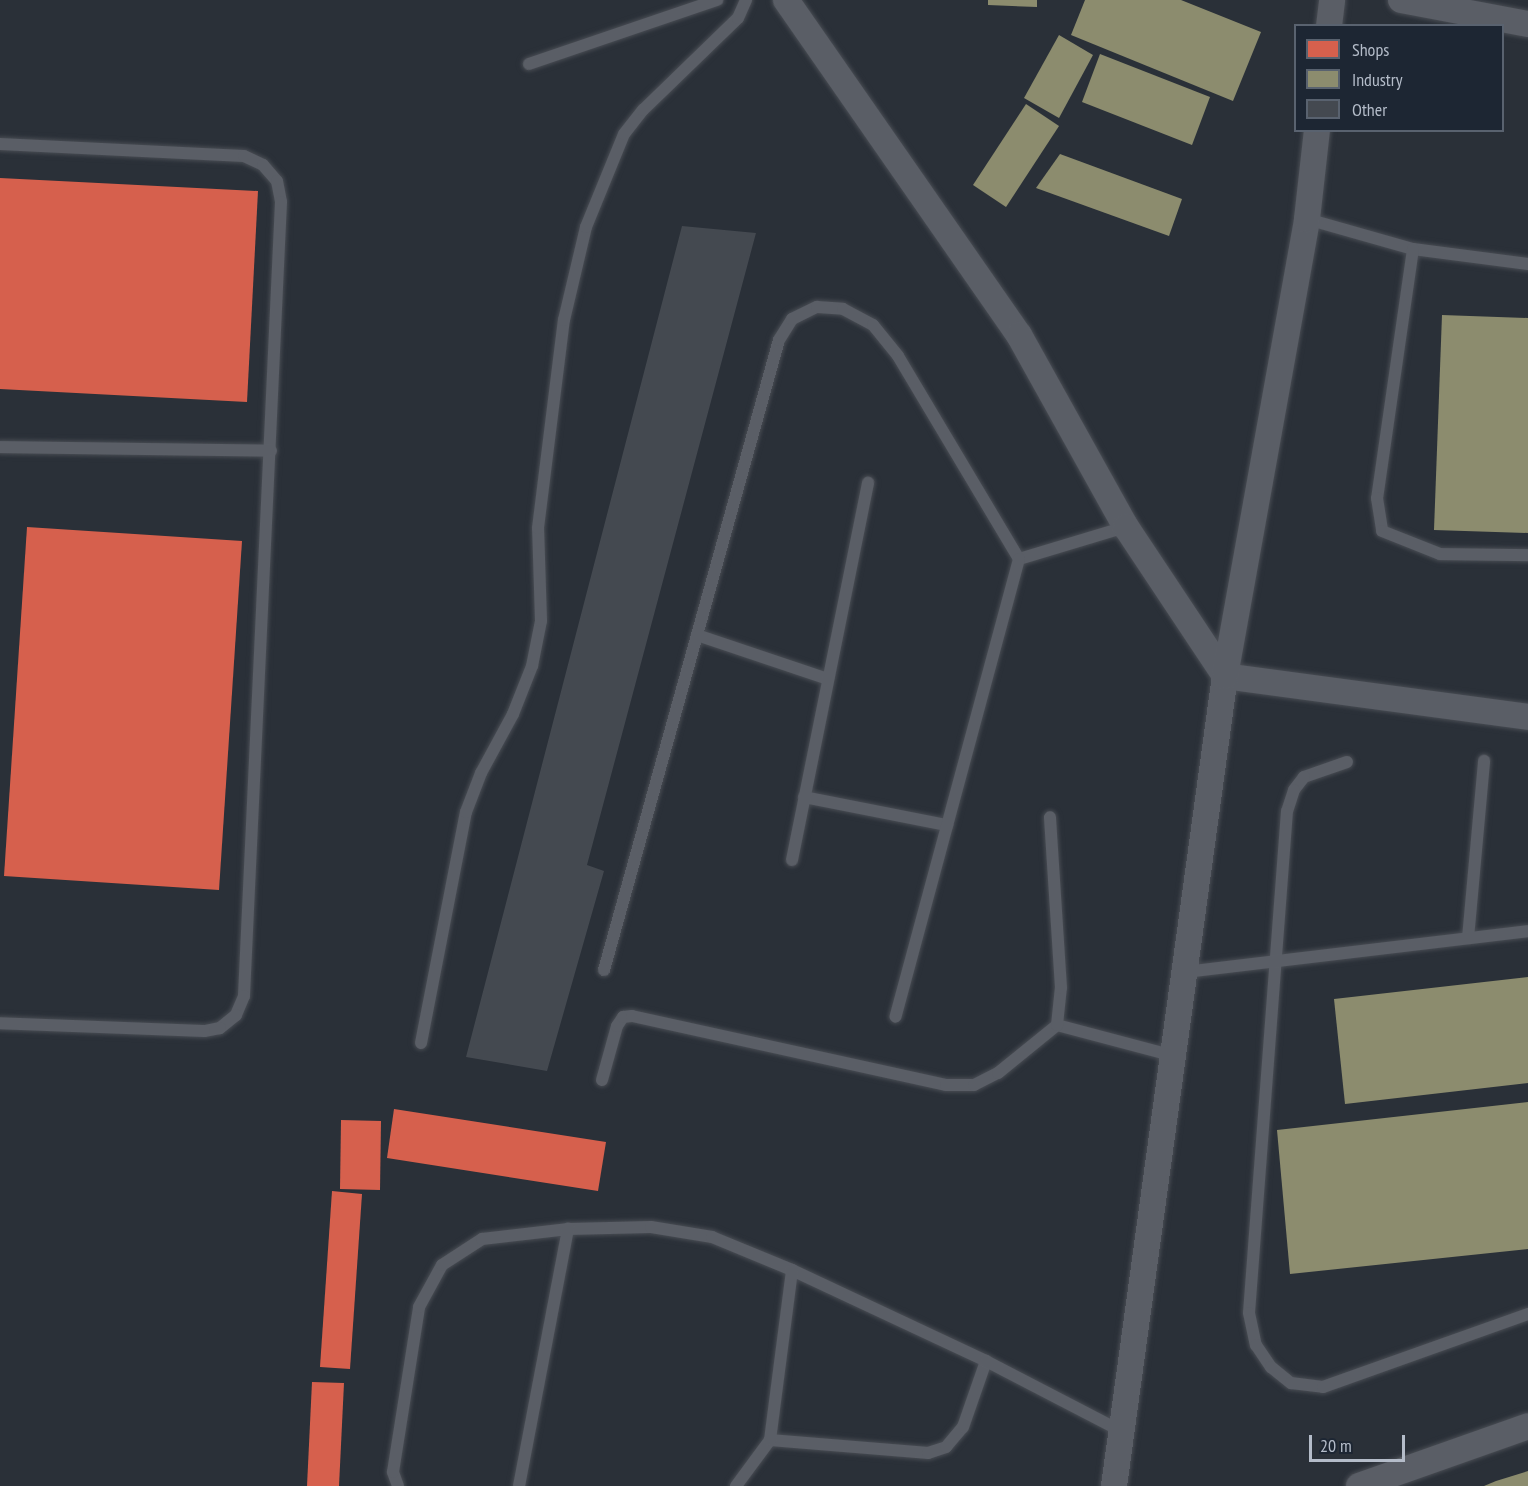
<!DOCTYPE html>
<html>
<head>
<meta charset="utf-8">
<style>
	body { margin:0 }
	#map { position:relative; width:1528px; height:1486px; overflow:hidden; background:#2a3038; font-family:"PT Sans Narrow",sans-serif }
	div>[style] { position:absolute }
	[style*='--x'] { left:calc(var(--x)*1px); top:calc(var(--y)*1px); width:calc(var(--w)*1px); rotate:calc(var(--a)*1deg) }
	.shops>* { inset:0; background:#d6604d }
	.industry>* { inset:0; background:#8c8c6e }
	.building>* { inset:0; background:#444950 }
	.roads { filter:drop-shadow(0 0 2px #484c53) drop-shadow(0 0 2px #484c53) }
	.service>* { height:12px; margin:-6px; padding:0 6px; transform-origin:6px; border-radius:6px; background:#5a5e66 }
	.minor>* { height:26px; margin:-13px; padding:0 13px; transform-origin:13px; border-radius:13px; background:#5a5e66 }
	span { translate:-50% -50%; white-space:nowrap; text-align:center; line-height:1.15; -webkit-text-stroke:6px #1d2633; paint-order:stroke }
	.legend { position:absolute; left:1294px; top:24px; width:210px; height:108px; box-sizing:border-box; background:#1d2633; border:2px solid #59626f; margin:0; padding:8px 10px; list-style:none; font-size:18px; color:#b4bcc9 }
	.legend li { display:flex; align-items:center; gap:12px; height:30px }
	.legend b { width:30px; border:2px solid #59626f }
	.scale { position:absolute; left:1309px; top:1435px; width:96px; height:27px; box-sizing:border-box; border:3px solid #b4bcc9; border-top:0; padding-left:8px; font-size:18px; line-height:21px; white-space:nowrap; color:#b4bcc9; -webkit-text-stroke:4px #1d2633; paint-order:stroke }
</style>
</head>
<body>
<div id="map">
	<div class="shops">
		<i style="clip-path:polygon(0 178px,258px 191px,247px 402px,0 389px)"></i>
		<i style="clip-path:polygon(27px 527px,242px 541px,219px 890px,4px 876px)"></i>
		<i style="clip-path:polygon(394px 1109px,606px 1142px,598px 1191px,387px 1158px)"></i>
		<i style="clip-path:polygon(341px 1120px,381px 1121px,380px 1190px,340px 1189px)"></i>
		<i style="clip-path:polygon(332px 1191px,362px 1194px,350px 1369px,320px 1367px)"></i>
		<i style="clip-path:polygon(312px 1382px,344px 1383px,339px 1486px,307px 1486px)"></i>
	</div>
	<div class="industry">
		<i style="clip-path:polygon(988px 0,1037px 0,1037px 7px,988px 5px)"></i>
		<i style="clip-path:polygon(1085px 0,1181px 0,1261px 32px,1233px 101px,1071px 35px)"></i>
		<i style="clip-path:polygon(1059px 35px,1093px 55px,1059px 118px,1024px 98px)"></i>
		<i style="clip-path:polygon(1100px 54px,1210px 97px,1192px 145px,1082px 102px)"></i>
		<i style="clip-path:polygon(1026px 104px,1059px 126px,1006px 207px,973px 185px)"></i>
		<i style="clip-path:polygon(1060px 154px,1182px 199px,1169px 236px,1036px 188px)"></i>
		<i style="clip-path:polygon(1442px 315px,1528px 318px,1528px 533px,1434px 530px)"></i>
		<i style="clip-path:polygon(1528px 977px,1528px 1083px,1345px 1104px,1334px 999px)"></i>
		<i style="clip-path:polygon(1528px 1102px,1528px 1249px,1290px 1274px,1277px 1130px)"></i>
		<i style="clip-path:polygon(1528px 1471px,1528px 1486px,1484px 1486px,1496px 1481px)"></i>
	</div>
	<div class="building">
		<i style="clip-path:polygon(682px 226px,756px 233px,587px 865px,604px 871px,547px 1071px,466px 1057px)"></i>
	</div>
	<div class="roads">
		<div class="service">
			<i style="--x:529;--y:64;--w:199;--a:-18.8"></i>
			<i style="--x:0;--y:144;--w:244;--a:2.8"></i>
			<i style="--x:244;--y:156;--w:21;--a:25"></i>
			<i style="--x:263;--y:165;--w:21;--a:49"></i>
			<i style="--x:277;--y:181;--w:21;--a:79"></i>
			<i style="--x:281;--y:202;--w:795;--a:92.67"></i>
			<i style="--x:244;--y:996;--w:21;--a:113"></i>
			<i style="--x:236;--y:1015;--w:21;--a:141"></i>
			<i style="--x:220;--y:1028;--w:16;--a:169"></i>
			<i style="--x:204;--y:1031;--w:204;--a:-177.8"></i>
			<i style="--x:1307;--y:219;--w:110;--a:15.8"></i>
			<i style="--x:1413;--y:249;--w:116;--a:7.4"></i>
			<i style="--x:1413;--y:249;--w:252;--a:98.2"></i>
			<i style="--x:1377;--y:498;--w:33;--a:81"></i>
			<i style="--x:1382;--y:531;--w:62;--a:21.6"></i>
			<i style="--x:1440;--y:554;--w:88;--a:0.7"></i>
			<i style="--x:0;--y:447;--w:271;--a:0.8"></i>
			<i style="--x:1019;--y:559;--w:112;--a:-16.7"></i>
			<i style="--x:697;--y:635;--w:138;--a:18.6"></i>
			<i style="--x:1347;--y:762;--w:46;--a:160.8"></i>
			<i style="--x:1304;--y:777;--w:16;--a:128"></i>
			<i style="--x:1294;--y:790;--w:22;--a:108"></i>
			<i style="--x:1287;--y:811;--w:503;--a:94.33"></i>
			<i style="--x:1249;--y:1313;--w:33;--a:78"></i>
			<i style="--x:1256;--y:1345;--w:27;--a:56"></i>
			<i style="--x:1271;--y:1367;--w:26;--a:39"></i>
			<i style="--x:1291;--y:1383;--w:32;--a:7"></i>
			<i style="--x:1323;--y:1387;--w:218;--a:-19.6"></i>
			<i style="--x:804;--y:797;--w:146;--a:11.1"></i>
			<i style="--x:792;--y:860;--w:385;--a:-78.6"></i>
			<i style="--x:1468;--y:938;--w:178;--a:-84.8"></i>
			<i style="--x:604;--y:970;--w:654;--a:-74.48"></i>
			<i style="--x:779;--y:340;--w:25;--a:-58"></i>
			<i style="--x:792;--y:319;--w:28;--a:-26"></i>
			<i style="--x:817;--y:307;--w:26;--a:4"></i>
			<i style="--x:843;--y:309;--w:34;--a:28"></i>
			<i style="--x:873;--y:325;--w:40;--a:51"></i>
			<i style="--x:898;--y:356;--w:236;--a:59.2"></i>
			<i style="--x:1019;--y:559;--w:474;--a:105.1"></i>
			<i style="--x:1185;--y:972;--w:345;--a:-6.8"></i>
			<i style="--x:1057;--y:1025;--w:121;--a:14.8"></i>
			<i style="--x:421;--y:1043;--w:235;--a:-79"></i>
			<i style="--x:466;--y:812;--w:42;--a:-69"></i>
			<i style="--x:481;--y:773;--w:67;--a:-61.5"></i>
			<i style="--x:513;--y:714;--w:52;--a:-68.4"></i>
			<i style="--x:532;--y:666;--w:46;--a:-78.7"></i>
			<i style="--x:541;--y:621;--w:93;--a:-91.8"></i>
			<i style="--x:538;--y:528;--w:210;--a:-82.9"></i>
			<i style="--x:564;--y:320;--w:96;--a:-76.7"></i>
			<i style="--x:586;--y:227;--w:100;--a:-67.8"></i>
			<i style="--x:624;--y:134;--w:31;--a:-52"></i>
			<i style="--x:643;--y:110;--w:132;--a:-44.1"></i>
			<i style="--x:738;--y:18;--w:20;--a:-66"></i>
			<i style="--x:602;--y:1080;--w:56;--a:-74.5"></i>
			<i style="--x:617;--y:1026;--w:11;--a:-56"></i>
			<i style="--x:623;--y:1017;--w:9;--a:-6"></i>
			<i style="--x:632;--y:1016;--w:321;--a:12.4"></i>
			<i style="--x:946;--y:1085;--w:28;--a:0"></i>
			<i style="--x:974;--y:1085;--w:27;--a:-27"></i>
			<i style="--x:998;--y:1073;--w:76;--a:-39.1"></i>
			<i style="--x:1057;--y:1025;--w:37;--a:-84"></i>
			<i style="--x:1061;--y:988;--w:171;--a:-93.7"></i>
			<i style="--x:770;--y:1440;--w:159;--a:4.7"></i>
			<i style="--x:928;--y:1453;--w:19;--a:-18"></i>
			<i style="--x:946;--y:1447;--w:26;--a:-50"></i>
			<i style="--x:963;--y:1427;--w:70;--a:-70.8"></i>
			<i style="--x:398;--y:1486;--w:15;--a:-110"></i>
			<i style="--x:393;--y:1472;--w:167;--a:-81"></i>
			<i style="--x:419;--y:1307;--w:48;--a:-61.3"></i>
			<i style="--x:442;--y:1265;--w:48;--a:-33"></i>
			<i style="--x:482;--y:1239;--w:87;--a:-6.6"></i>
			<i style="--x:568;--y:1229;--w:83;--a:-1.4"></i>
			<i style="--x:651;--y:1227;--w:62;--a:9.3"></i>
			<i style="--x:712;--y:1237;--w:87;--a:22.4"></i>
			<i style="--x:792;--y:1270;--w:214;--a:25.1"></i>
			<i style="--x:986;--y:1361;--w:152;--a:27.4"></i>
			<i style="--x:519;--y:1486;--w:262;--a:-79.2"></i>
			<i style="--x:736;--y:1486;--w:57;--a:-53.5"></i>
			<i style="--x:770;--y:1440;--w:171;--a:-82.6"></i>
		</div>
		<div class="minor">
			<i style="--x:786;--y:0;--w:408;--a:55.2"></i>
			<i style="--x:1019;--y:335;--w:220;--a:60.9"></i>
			<i style="--x:1126;--y:527;--w:179;--a:56.4"></i>
			<i style="--x:1225;--y:676;--w:306;--a:7.7"></i>
			<i style="--x:1401;--y:0;--w:129;--a:10.7"></i>
			<i style="--x:1329;--y:26;--w:26;--a:-83"></i>
			<i style="--x:1114;--y:1486;--w:818;--a:-82.2"></i>
			<i style="--x:1225;--y:676;--w:464;--a:-79.8"></i>
			<i style="--x:1307;--y:219;--w:90;--a:-83.6"></i>
			<i style="--x:1359;--y:1486;--w:179;--a:-19.5"></i>
		</div>
	</div>
	<ul class="legend">
	<li><b style="height:16px;background:#d6604d"></b>Shops</li>
	<li><b style="height:16px;background:#8c8c6e"></b>Industry</li>
	<li><b style="height:16px;background:#444950"></b>Other</li>
	</ul>
	<div class="scale">20 m</div>
</div>
</body>
</html>
